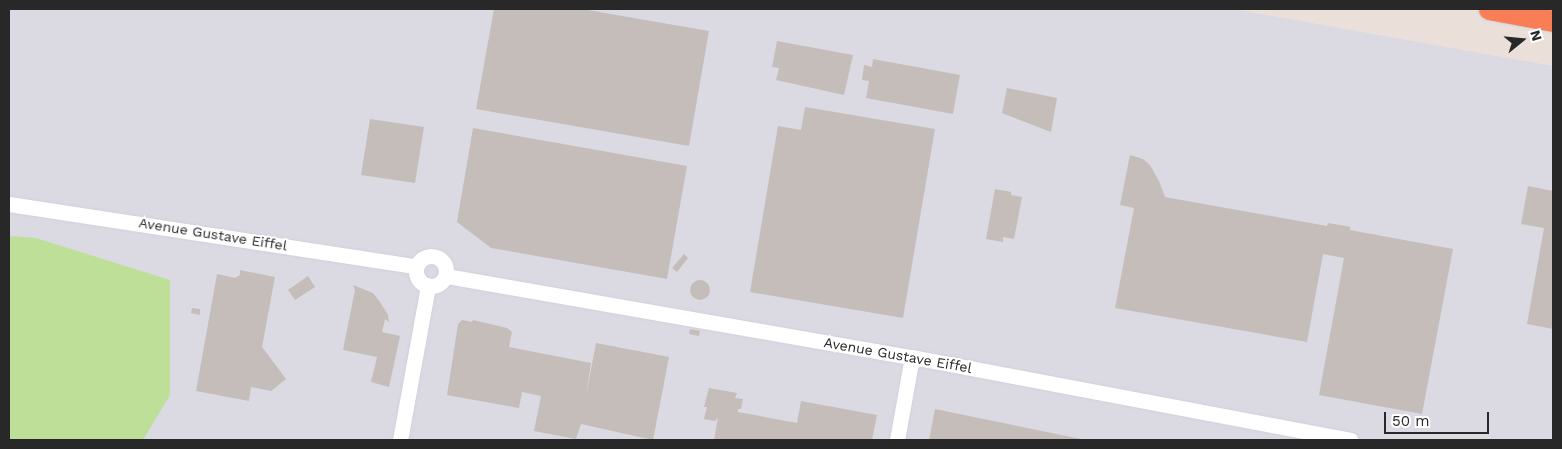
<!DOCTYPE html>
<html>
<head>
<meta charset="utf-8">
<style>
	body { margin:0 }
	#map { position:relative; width:1562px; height:449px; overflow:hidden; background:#eae0d9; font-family:"Work Sans",sans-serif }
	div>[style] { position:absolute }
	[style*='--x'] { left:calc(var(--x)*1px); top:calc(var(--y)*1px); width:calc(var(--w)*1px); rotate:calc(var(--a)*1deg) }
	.industrial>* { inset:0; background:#dbdae2 }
	.green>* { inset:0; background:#bddf97 }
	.building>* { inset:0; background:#c5bdb9 }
	.round { border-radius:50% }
	.roads { filter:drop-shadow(0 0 1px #ccd2dc) drop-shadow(0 0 1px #ccd2dc) }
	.minor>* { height:15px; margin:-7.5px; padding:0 7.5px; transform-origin:7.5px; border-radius:7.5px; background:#fff }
	.minor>.ring { margin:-7.5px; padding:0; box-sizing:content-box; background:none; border:15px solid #fff; border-radius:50% }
	.highway>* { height:21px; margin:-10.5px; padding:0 10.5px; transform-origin:10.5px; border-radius:10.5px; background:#f97e55 }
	span { translate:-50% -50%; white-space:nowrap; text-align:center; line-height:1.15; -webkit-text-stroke:4px #fff; paint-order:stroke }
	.street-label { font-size:14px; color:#282828 }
	.frame { position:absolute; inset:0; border:10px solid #282828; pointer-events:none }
	.north { position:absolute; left:1497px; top:15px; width:50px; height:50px; -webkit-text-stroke:4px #fff; paint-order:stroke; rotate:73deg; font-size:14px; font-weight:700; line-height:20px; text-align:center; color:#282828 }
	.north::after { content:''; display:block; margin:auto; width:18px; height:22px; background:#282828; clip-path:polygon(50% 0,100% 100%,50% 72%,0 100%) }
	.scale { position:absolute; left:1384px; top:412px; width:105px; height:22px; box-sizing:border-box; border:2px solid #282828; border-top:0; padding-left:6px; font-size:15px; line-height:18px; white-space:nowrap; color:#282828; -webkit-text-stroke:4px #fff; paint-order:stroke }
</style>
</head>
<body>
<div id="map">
	<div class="industrial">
		<i style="clip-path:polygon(9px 9px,1233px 9px,1553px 66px,1553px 440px,9px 440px)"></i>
	</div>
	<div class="green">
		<i style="clip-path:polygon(9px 236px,36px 238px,170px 280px,170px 395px,143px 440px,9px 440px)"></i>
	</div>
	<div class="building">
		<i style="clip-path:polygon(494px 9px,582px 9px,709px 31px,689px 146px,476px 109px)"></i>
		<i style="clip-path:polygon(777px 41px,853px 55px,844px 95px,776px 80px,779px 68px,772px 67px)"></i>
		<i style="clip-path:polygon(873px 59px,960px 75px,953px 114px,866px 98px,869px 81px,862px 80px,864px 65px,872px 67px)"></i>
		<i style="clip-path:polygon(1007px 88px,1057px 98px,1051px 132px,1002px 113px)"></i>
		<i style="clip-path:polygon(805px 107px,935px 129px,903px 318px,750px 292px,778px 126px,801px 130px)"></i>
		<i style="clip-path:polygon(370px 119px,424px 127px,415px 183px,361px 175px)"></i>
		<i style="clip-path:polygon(473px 128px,687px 166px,667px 279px,491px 248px,457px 222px)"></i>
		<i style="clip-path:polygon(1130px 155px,1143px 159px,1150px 165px,1159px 181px,1165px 197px,1327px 226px,1328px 223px,1346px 226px,1350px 227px,1350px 230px,1453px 249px,1422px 414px,1319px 395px,1344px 258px,1323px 254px,1307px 342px,1115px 308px,1134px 208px,1120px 205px)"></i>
		<i style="clip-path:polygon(1528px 186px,1553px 191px,1553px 329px,1527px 324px,1544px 228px,1521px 224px)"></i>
		<i style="clip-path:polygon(995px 189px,1011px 192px,1011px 195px,1022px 197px,1014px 239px,1003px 237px,1003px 242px,986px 239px)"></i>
		<i style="clip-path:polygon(684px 254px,688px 258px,677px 272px,672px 268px)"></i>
		<i style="clip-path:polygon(240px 270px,275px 277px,262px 347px,286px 379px,271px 391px,251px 387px,249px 401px,196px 391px,217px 274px,235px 278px,240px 275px)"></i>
		<i style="clip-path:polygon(308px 276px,315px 287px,295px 300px,288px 290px)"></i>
		<i class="round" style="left:690px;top:280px;width:20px;height:20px"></i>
		<i style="clip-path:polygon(353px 285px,373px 293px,380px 302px,388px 315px,389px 322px,385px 319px,382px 332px,400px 336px,389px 387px,371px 382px,377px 357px,343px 350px,355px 290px)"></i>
		<i style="clip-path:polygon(192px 308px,200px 309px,200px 315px,191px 313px)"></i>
		<i style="clip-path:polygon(462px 320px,472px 322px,473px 320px,507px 328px,512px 332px,509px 347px,591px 363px,586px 396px,596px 343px,669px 357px,653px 440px,581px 424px,576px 439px,534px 431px,541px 396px,522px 392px,519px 408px,447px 395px,458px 324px)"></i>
		<i style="clip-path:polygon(690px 329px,700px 331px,699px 336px,689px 334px)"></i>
		<i style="clip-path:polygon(709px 388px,737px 393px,735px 398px,743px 399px,741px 409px,738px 409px,738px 412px,797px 423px,801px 401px,877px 415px,872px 440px,714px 440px,718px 418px,715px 421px,704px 419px,707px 407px,704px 407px)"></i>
		<i style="clip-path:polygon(935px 409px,1081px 439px,1081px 440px,929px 440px)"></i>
	</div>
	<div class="roads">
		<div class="minor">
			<i style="--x:9;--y:204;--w:412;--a:8.7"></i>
			<i class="ring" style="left:416px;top:256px;width:15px;height:15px"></i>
			<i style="--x:446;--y:276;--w:473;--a:9.9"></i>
			<i style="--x:912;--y:357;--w:446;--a:10.7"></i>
			<i style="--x:400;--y:440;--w:157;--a:-79.7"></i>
			<i style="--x:897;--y:440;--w:84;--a:-79.8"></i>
		</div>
		<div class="highway">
			<i style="--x:1489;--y:9;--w:65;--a:10.6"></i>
		</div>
	</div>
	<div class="street-label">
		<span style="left:213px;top:234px;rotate:9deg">Avenue Gustave Eiffel</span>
		<span style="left:898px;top:355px;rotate:10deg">Avenue Gustave Eiffel</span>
	</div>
	<div class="frame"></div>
	<div class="north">N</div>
	<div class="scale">50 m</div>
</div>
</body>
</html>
